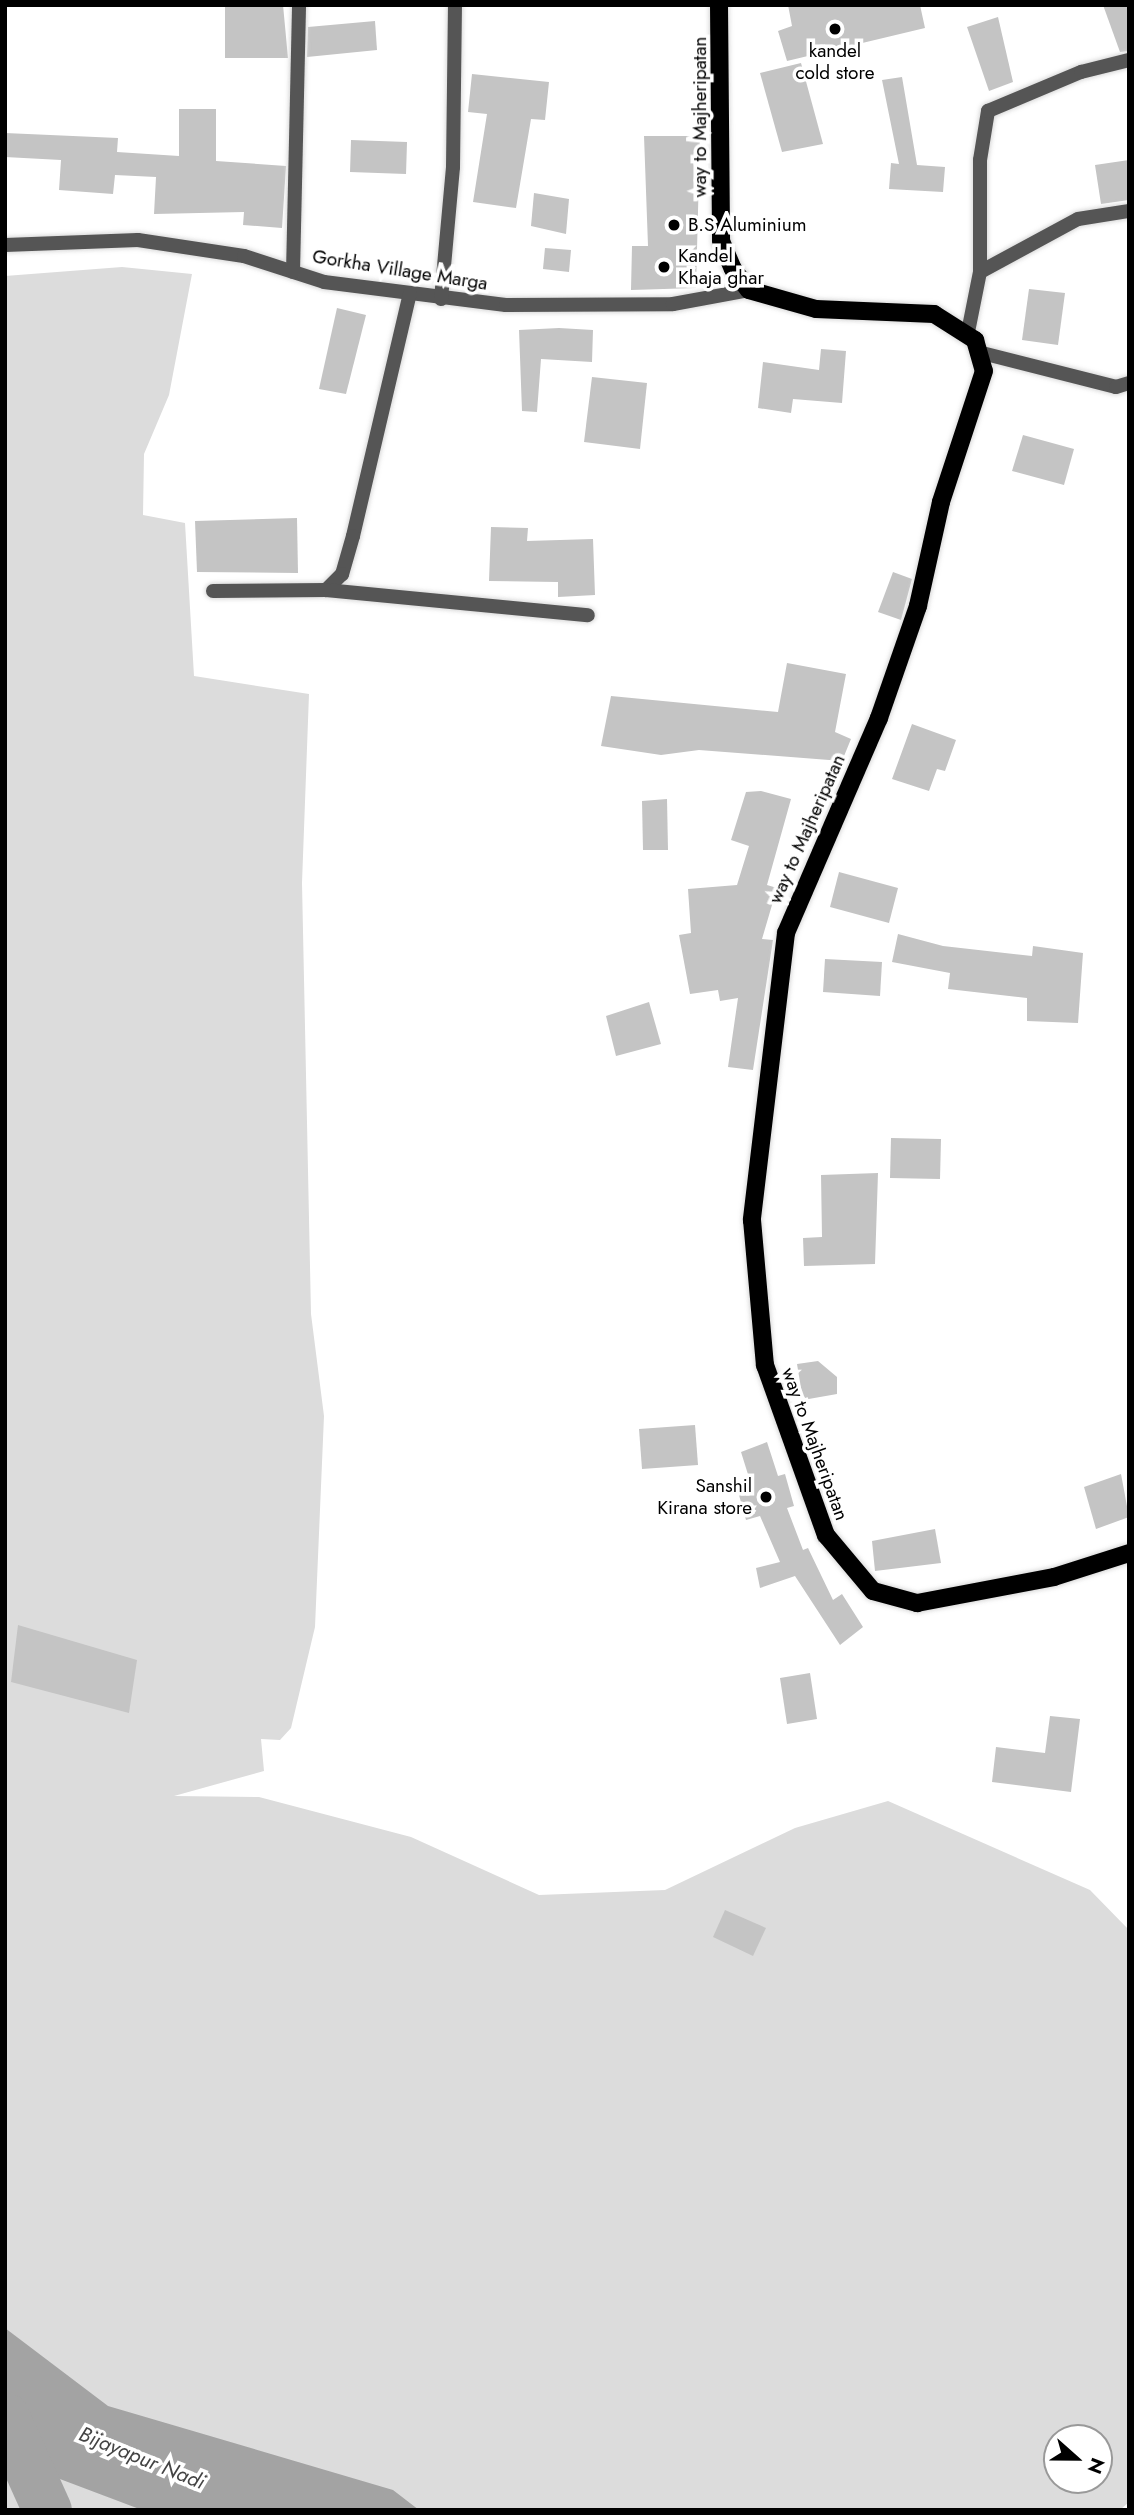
<!DOCTYPE html>
<html>
<head>
<meta charset="utf-8">
<style>
	body { margin:0 }
	#map { position:relative; width:1134px; height:2515px; overflow:hidden; background:#fff; font-family:Jost,sans-serif }
	div>[style] { position:absolute }
	[style*='--x'] { left:calc(var(--x)*1px); top:calc(var(--y)*1px); width:calc(var(--w)*1px); rotate:calc(var(--a)*1deg) }
	.green>* { inset:0; background:#dcdcdc }
	.water>* { inset:0; background:#a3a3a3 }
	.river>* { height:49px; margin:-24.5px; padding:0 24.5px; transform-origin:24.5px; border-radius:24.5px; background:#a3a3a3 }
	.building>* { inset:0; background:#c4c4c4 }
	.roads { filter:drop-shadow(0 0 2px #dbdbdb) drop-shadow(0 0 2px #dbdbdb) }
	.street>* { height:14px; margin:-7px; padding:0 7px; transform-origin:7px; border-radius:7px; background:#555 }
	.primary>* { height:18px; margin:-9px; padding:0 9px; transform-origin:9px; border-radius:9px; background:#000 }
	.dots>* { width:19px; height:19px; translate:-50% -50%; box-sizing:border-box; border:4px solid #fff; border-radius:50% }
	span { translate:-50% -50%; white-space:nowrap; text-align:center; line-height:1.15; -webkit-text-stroke:7px #fff; paint-order:stroke }
	.poi-label { font-size:19px; color:#000 }
	.left { translate:0 -50%; text-align:left }
	.right { translate:-100% -50%; text-align:right }
	.street-label { font-size:19px; color:#000 }
	.water-label { font-size:21px; color:#444; font-style:italic }
	.frame { position:absolute; inset:0; border:7px solid #000; pointer-events:none }
	.north { position:absolute; left:1043px; top:2424px; width:70px; height:70px; box-sizing:border-box; background:#fff; border:2px solid #999; border-radius:50%; rotate:111deg; font-size:19px; font-weight:700; line-height:28px; text-align:center; color:#000 }
	.north::after { content:''; display:block; margin:auto; width:24px; height:32px; background:#000; clip-path:polygon(50% 0,100% 100%,50% 72%,0 100%) }
</style>
</head>
<body>
<div id="map">
	<div class="green">
		<i style="clip-path:polygon(evenodd,122px 267px,192px 274px,169px 395px,144px 454px,143px 515px,185px 523px,194px 676px,309px 694px,302px 883px,311px 1314px,324px 1416px,315px 1627px,291px 1728px,280px 1740px,261px 1739px,264px 1771px,174px 1796px,259px 1797px,411px 1837px,539px 1895px,665px 1890px,795px 1828px,888px 1801px,1090px 1890px,1129px 1930px,1129px 2502px,1120px 2510px,5px 2510px,5px 276px,122px 267px,1057px 2438px,1099px 2438px,1099px 2480px,1057px 2480px,1057px 2438px)"></i>
	</div>
	<div class="water">
		<i style="clip-path:polygon(5px 2328px,108px 2406px,393px 2490px,419px 2510px,142px 2510px,44px 2473px,5px 2450px)"></i>
	</div>
	<div class="river">
		<i style="--x:5;--y:2417;--w:102;--a:65.7"></i>
	</div>
	<div class="building">
		<i style="clip-path:polygon(225px 5px,283px 5px,288px 58px,225px 58px)"></i>
		<i style="clip-path:polygon(788px 5px,920px 5px,925px 28px,787px 61px,778px 31px,792px 26px)"></i>
		<i style="clip-path:polygon(1103px 5px,1129px 5px,1129px 51px,1120px 52px)"></i>
		<i style="clip-path:polygon(998px 17px,1013px 82px,989px 91px,967px 27px)"></i>
		<i style="clip-path:polygon(375px 21px,377px 50px,307px 57px,308px 27px)"></i>
		<i style="clip-path:polygon(801px 63px,823px 144px,782px 152px,760px 73px)"></i>
		<i style="clip-path:polygon(472px 74px,549px 82px,545px 120px,531px 119px,516px 208px,473px 202px,487px 114px,468px 112px)"></i>
		<i style="clip-path:polygon(902px 77px,917px 165px,945px 167px,943px 192px,889px 189px,891px 163px,899px 164px,882px 80px)"></i>
		<i style="clip-path:polygon(179px 109px,216px 109px,216px 161px,286px 166px,282px 228px,243px 225px,244px 212px,154px 214px,156px 177px,115px 175px,113px 194px,59px 190px,61px 160px,5px 157px,5px 133px,118px 138px,117px 152px,179px 156px)"></i>
		<i style="clip-path:polygon(644px 136px,700px 136px,696px 288px,631px 290px,632px 246px,648px 246px)"></i>
		<i style="clip-path:polygon(351px 140px,407px 142px,406px 174px,350px 172px)"></i>
		<i style="clip-path:polygon(1129px 160px,1129px 200px,1101px 204px,1095px 165px)"></i>
		<i style="clip-path:polygon(534px 193px,569px 199px,566px 234px,531px 226px)"></i>
		<i style="clip-path:polygon(545px 248px,571px 250px,569px 272px,543px 269px)"></i>
		<i style="clip-path:polygon(1029px 289px,1065px 293px,1058px 345px,1022px 340px)"></i>
		<i style="clip-path:polygon(337px 308px,366px 315px,346px 394px,319px 389px)"></i>
		<i style="clip-path:polygon(559px 328px,593px 330px,592px 362px,541px 359px,537px 412px,522px 411px,519px 330px)"></i>
		<i style="clip-path:polygon(821px 349px,846px 351px,842px 403px,793px 399px,791px 413px,758px 408px,763px 362px,819px 370px)"></i>
		<i style="clip-path:polygon(592px 377px,647px 383px,640px 449px,584px 442px)"></i>
		<i style="clip-path:polygon(1023px 435px,1074px 449px,1064px 485px,1012px 471px)"></i>
		<i style="clip-path:polygon(297px 518px,298px 573px,197px 572px,195px 521px)"></i>
		<i style="clip-path:polygon(491px 527px,528px 528px,527px 541px,593px 539px,595px 595px,558px 597px,558px 582px,489px 581px)"></i>
		<i style="clip-path:polygon(893px 572px,912px 579px,901px 620px,878px 612px)"></i>
		<i style="clip-path:polygon(787px 663px,846px 674px,835px 732px,851px 739px,842px 761px,699px 750px,661px 755px,601px 746px,611px 696px,778px 712px)"></i>
		<i style="clip-path:polygon(912px 724px,956px 740px,945px 771px,937px 769px,929px 791px,892px 779px)"></i>
		<i style="clip-path:polygon(761px 791px,791px 799px,767px 885px,777px 888px,762px 939px,773px 940px,753px 1070px,728px 1067px,738px 998px,720px 1001px,718px 990px,690px 994px,679px 935px,691px 933px,688px 889px,737px 885px,749px 846px,731px 840px,746px 792px)"></i>
		<i style="clip-path:polygon(667px 799px,668px 850px,643px 850px,642px 801px)"></i>
		<i style="clip-path:polygon(839px 872px,898px 888px,889px 923px,830px 907px)"></i>
		<i style="clip-path:polygon(898px 934px,943px 946px,1032px 956px,1033px 946px,1083px 953px,1078px 1023px,1027px 1021px,1027px 998px,948px 989px,950px 973px,892px 962px)"></i>
		<i style="clip-path:polygon(825px 959px,882px 962px,880px 996px,823px 992px)"></i>
		<i style="clip-path:polygon(649px 1002px,661px 1044px,616px 1056px,606px 1016px)"></i>
		<i style="clip-path:polygon(891px 1138px,941px 1139px,940px 1179px,890px 1178px)"></i>
		<i style="clip-path:polygon(878px 1173px,875px 1264px,804px 1266px,803px 1238px,822px 1237px,821px 1175px)"></i>
		<i style="clip-path:polygon(818px 1361px,837px 1377px,837px 1394px,803px 1400px,797px 1364px)"></i>
		<i style="clip-path:polygon(695px 1425px,698px 1465px,642px 1469px,639px 1429px)"></i>
		<i style="clip-path:polygon(767px 1442px,778px 1476px,785px 1474px,794px 1506px,787px 1508px,803px 1550px,808px 1548px,833px 1600px,842px 1594px,863px 1627px,840px 1645px,795px 1576px,760px 1588px,756px 1568px,780px 1562px,760px 1516px,746px 1520px,737px 1488px,751px 1484px,741px 1452px)"></i>
		<i style="clip-path:polygon(1121px 1474px,1129px 1517px,1096px 1529px,1084px 1487px)"></i>
		<i style="clip-path:polygon(935px 1529px,941px 1563px,875px 1571px,872px 1541px)"></i>
		<i style="clip-path:polygon(18px 1625px,137px 1660px,129px 1713px,11px 1682px)"></i>
		<i style="clip-path:polygon(810px 1673px,817px 1719px,787px 1724px,780px 1678px)"></i>
		<i style="clip-path:polygon(1050px 1716px,1080px 1719px,1071px 1792px,992px 1782px,996px 1747px,1045px 1753px)"></i>
		<i style="clip-path:polygon(725px 1910px,766px 1928px,753px 1956px,713px 1937px)"></i>
	</div>
	<div class="roads">
		<div class="street">
			<i style="--x:5;--y:245;--w:133;--a:-2.2"></i>
			<i style="--x:138;--y:240;--w:107;--a:8.6"></i>
			<i style="--x:244;--y:256;--w:84;--a:18"></i>
			<i style="--x:324;--y:282;--w:183;--a:7.2"></i>
			<i style="--x:506;--y:305;--w:167;--a:-0.3"></i>
			<i style="--x:673;--y:304;--w:77;--a:-10.4"></i>
			<i style="--x:293;--y:272;--w:267;--a:-88.7"></i>
			<i style="--x:980;--y:272;--w:111;--a:-28.4"></i>
			<i style="--x:1078;--y:219;--w:52;--a:-8.9"></i>
			<i style="--x:410;--y:293;--w:250;--a:103.2"></i>
			<i style="--x:353;--y:536;--w:40;--a:106"></i>
			<i style="--x:342;--y:574;--w:23;--a:135"></i>
			<i style="--x:326;--y:590;--w:263;--a:5.5"></i>
			<i style="--x:441;--y:299;--w:133;--a:-84.8"></i>
			<i style="--x:453;--y:167;--w:162;--a:-89.3"></i>
			<i style="--x:968;--y:332;--w:61;--a:-78.7"></i>
			<i style="--x:980;--y:272;--w:112;--a:-90"></i>
			<i style="--x:980;--y:160;--w:50;--a:-80.7"></i>
			<i style="--x:988;--y:111;--w:101;--a:-22.8"></i>
			<i style="--x:1081;--y:72;--w:49;--a:-14"></i>
			<i style="--x:982;--y:353;--w:138;--a:14.2"></i>
			<i style="--x:1116;--y:387;--w:14;--a:-17"></i>
			<i style="--x:213;--y:591;--w:113;--a:-0.5"></i>
		</div>
		<div class="primary">
			<i style="--x:719;--y:5;--w:236;--a:89.5"></i>
			<i style="--x:721;--y:241;--w:30;--a:67"></i>
			<i style="--x:733;--y:269;--w:26;--a:53"></i>
			<i style="--x:749;--y:290;--w:70;--a:15.8"></i>
			<i style="--x:816;--y:309;--w:118;--a:2.4"></i>
			<i style="--x:934;--y:314;--w:49;--a:32.4"></i>
			<i style="--x:975;--y:340;--w:32;--a:74"></i>
			<i style="--x:984;--y:371;--w:138;--a:108.2"></i>
			<i style="--x:941;--y:502;--w:107;--a:102.5"></i>
			<i style="--x:918;--y:606;--w:119;--a:109.2"></i>
			<i style="--x:879;--y:718;--w:234;--a:113.4"></i>
			<i style="--x:786;--y:933;--w:289;--a:96.8"></i>
			<i style="--x:752;--y:1220;--w:146;--a:84.9"></i>
			<i style="--x:765;--y:1365;--w:181;--a:70.3"></i>
			<i style="--x:826;--y:1535;--w:73;--a:50"></i>
			<i style="--x:873;--y:1591;--w:46;--a:15.3"></i>
			<i style="--x:917;--y:1603;--w:139;--a:-10.7"></i>
			<i style="--x:1054;--y:1577;--w:79;--a:-17.7"></i>
		</div>
	</div>
	<div class="dots">
		<i style="left:835px;top:29px;background:#000"></i>
		<i style="left:674px;top:225px;background:#000"></i>
		<i style="left:664px;top:267px;background:#000"></i>
		<i style="left:766px;top:1497px;background:#000"></i>
	</div>
	<div class="poi-label">
		<span style="left:835px;top:62px">kandel<br>cold store</span>
		<span class="left" style="left:688px;top:225px">B.S Aluminium</span>
		<span class="left" style="left:678px;top:267px">Kandel<br>Khaja ghar</span>
		<span class="right" style="left:752px;top:1497px">Sanshil<br>Kirana store</span>
	</div>
	<div class="street-label">
		<span style="left:700px;top:117px;rotate:-90deg">way to Majheripatan</span>
		<span style="left:400px;top:270px;rotate:9deg">Gorkha Village Marga</span>
		<span style="left:807px;top:829px;rotate:-66deg">way to Majheripatan</span>
		<span style="left:815px;top:1444px;rotate:70deg">way to Majheripatan</span>
	</div>
	<div class="water-label">
		<span style="left:142px;top:2458px;rotate:22deg">Bijayapur Nadi</span>
	</div>
	<div class="frame"></div>
	<div class="north">N</div>
</div>
</body>
</html>
